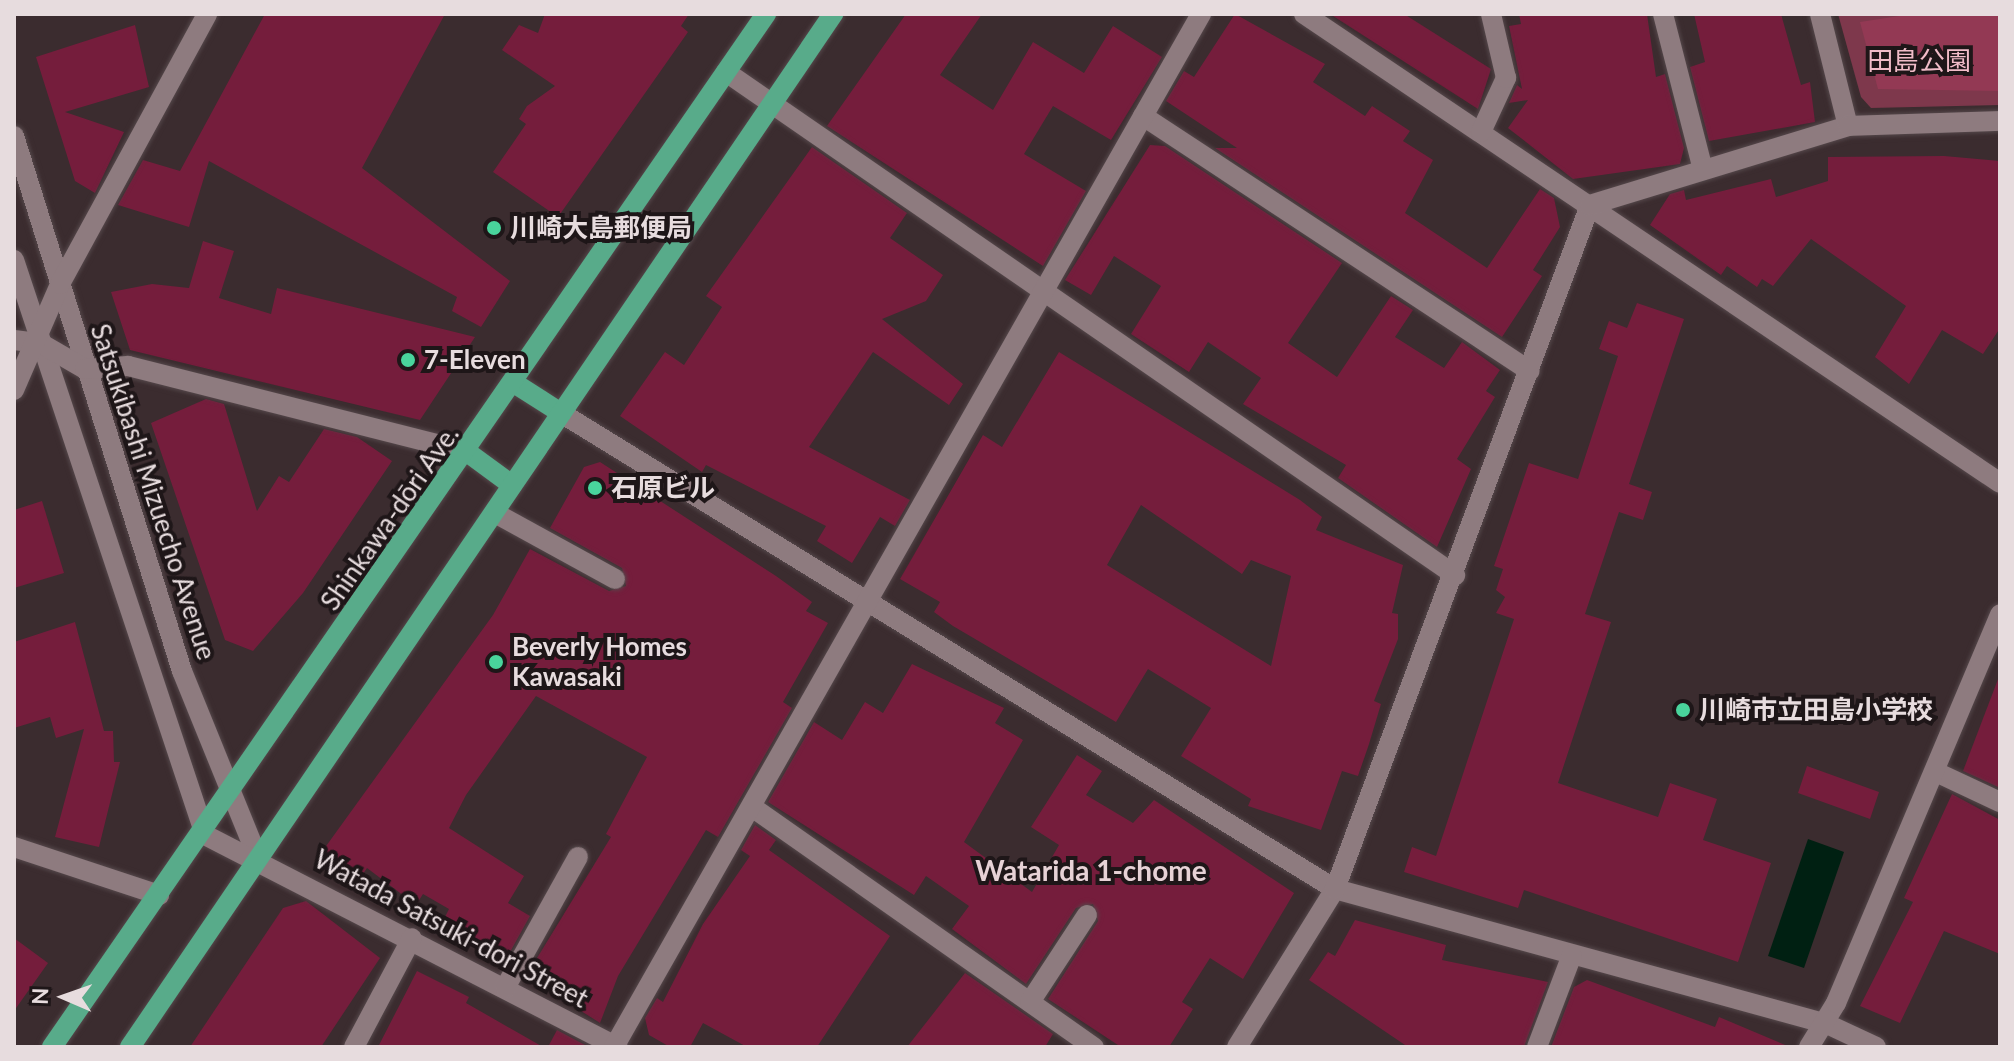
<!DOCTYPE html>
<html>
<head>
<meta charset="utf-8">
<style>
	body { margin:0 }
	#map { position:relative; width:2014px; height:1061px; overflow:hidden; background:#3b2c2f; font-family:Lato,"Noto Sans JP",sans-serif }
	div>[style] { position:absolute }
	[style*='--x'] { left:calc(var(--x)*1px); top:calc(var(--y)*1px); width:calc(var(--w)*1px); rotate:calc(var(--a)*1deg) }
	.green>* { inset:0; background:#7e384c }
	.forest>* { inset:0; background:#933954 }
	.water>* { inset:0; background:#002012 }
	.building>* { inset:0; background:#751d3c }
	.roads { filter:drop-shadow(0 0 2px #55484b) drop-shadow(0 0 2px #55484b) }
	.minor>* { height:20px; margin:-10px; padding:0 10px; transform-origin:10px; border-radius:10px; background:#8e7b7f }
	.major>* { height:20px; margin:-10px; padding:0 10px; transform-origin:10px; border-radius:10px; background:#58ab8a }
	.dots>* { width:22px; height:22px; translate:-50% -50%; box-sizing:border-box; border:4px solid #1e1618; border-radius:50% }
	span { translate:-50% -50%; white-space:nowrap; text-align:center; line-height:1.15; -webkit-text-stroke:8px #1e1618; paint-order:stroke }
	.park-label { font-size:26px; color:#f1bcc8 }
	.poi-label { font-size:26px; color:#e7dcde; font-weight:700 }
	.left { translate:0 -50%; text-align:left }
	.street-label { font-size:26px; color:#e7dcde }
	.neighbourhood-label { font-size:28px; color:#e7d2d6; font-weight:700 }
	.frame { position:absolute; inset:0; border:16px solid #e7dcde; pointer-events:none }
	.north { position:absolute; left:24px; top:957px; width:80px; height:80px; -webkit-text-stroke:6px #1e1618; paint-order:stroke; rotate:272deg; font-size:22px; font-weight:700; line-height:32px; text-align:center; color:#e7dcde }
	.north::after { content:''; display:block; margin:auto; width:28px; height:36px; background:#e7dcde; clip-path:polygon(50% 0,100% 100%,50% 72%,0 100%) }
</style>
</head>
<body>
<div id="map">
	<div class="green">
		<i style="clip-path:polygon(1838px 14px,2000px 14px,2000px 105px,1871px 108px,1861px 97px)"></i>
	</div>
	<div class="forest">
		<i style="clip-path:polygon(1912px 14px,2000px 14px,2000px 91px,1878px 89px,1860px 22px)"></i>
	</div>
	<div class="water">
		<i style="clip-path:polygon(1808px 839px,1844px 852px,1804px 968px,1768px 956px)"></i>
	</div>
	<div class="building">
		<i style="clip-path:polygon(265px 14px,445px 14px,362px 168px,510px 281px,481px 327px,452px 311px,457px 297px,209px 161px,189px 227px,118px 205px,143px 160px,180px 171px)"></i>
		<i style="clip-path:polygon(545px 14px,689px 14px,681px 26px,688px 32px,558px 217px,493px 172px,526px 124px,519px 119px,527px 106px,555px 86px,502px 50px,519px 25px,538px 33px)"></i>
		<i style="clip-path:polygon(906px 14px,982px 14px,940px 75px,993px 110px,1033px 42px,1084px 73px,1113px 26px,1162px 57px,1111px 140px,1053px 106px,1024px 154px,1086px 191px,1043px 266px,827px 126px)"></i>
		<i style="clip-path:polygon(1235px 14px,1325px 64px,1313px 82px,1365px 116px,1372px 106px,1410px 131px,1403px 141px,1433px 160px,1405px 213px,1487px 268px,1540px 189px,1554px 198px,1560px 227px,1533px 270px,1542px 276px,1502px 337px,1215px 148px,1237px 148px,1166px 101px,1184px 71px,1194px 77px)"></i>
		<i style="clip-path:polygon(1330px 14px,1404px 14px,1491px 69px,1478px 109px)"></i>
		<i style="clip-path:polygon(1519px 14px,1647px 14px,1656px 77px,1665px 74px,1684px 148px,1680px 164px,1573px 179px,1508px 128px,1528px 100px,1509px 103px,1517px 85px,1522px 89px,1509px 26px,1521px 24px)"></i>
		<i style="clip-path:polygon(1694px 14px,1781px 14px,1801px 85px,1810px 82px,1815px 122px,1709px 141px,1690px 67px,1705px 62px)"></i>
		<i style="clip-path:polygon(135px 25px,149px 87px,65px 112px,124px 132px,95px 193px,75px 181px,36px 57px)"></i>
		<i style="clip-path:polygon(1150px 145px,1165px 146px,1342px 263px,1288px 343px,1337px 377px,1391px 296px,1413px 310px,1395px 337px,1444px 368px,1462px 342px,1500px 370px,1486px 391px,1495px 397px,1457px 459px,1471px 469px,1437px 547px,1338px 478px,1346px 465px,1243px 404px,1261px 378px,1208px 342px,1189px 372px,1131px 334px,1161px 286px,1114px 256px,1091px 295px,1065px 280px)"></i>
		<i style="clip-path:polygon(812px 147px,907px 213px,890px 238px,943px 275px,926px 301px,882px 319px,963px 384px,949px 405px,873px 352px,809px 447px,910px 500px,895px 526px,880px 517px,852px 563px,817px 541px,826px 526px,706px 465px,702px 472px,620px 416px,665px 352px,684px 365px,722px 307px,706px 296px)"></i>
		<i style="clip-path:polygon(1944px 156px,2000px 161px,2000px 328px,1983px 354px,1942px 330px,1909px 384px,1875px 357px,1906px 306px,1811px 239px,1773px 286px,1762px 279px,1757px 287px,1727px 266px,1721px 275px,1650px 225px,1670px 194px,1684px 190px,1686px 200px,1771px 179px,1776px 197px,1828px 181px,1828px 157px)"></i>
		<i style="clip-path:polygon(203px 241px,234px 251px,219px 298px,271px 314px,277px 288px,475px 337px,420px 420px,130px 350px,111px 292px,152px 284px,189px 288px)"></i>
		<i style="clip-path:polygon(1637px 303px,1684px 319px,1629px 484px,1652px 492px,1643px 520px,1619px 512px,1585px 614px,1611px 622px,1558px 783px,1658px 817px,1670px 783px,1717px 799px,1703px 840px,1771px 863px,1738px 962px,1524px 890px,1518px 908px,1404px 872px,1412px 847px,1436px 856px,1514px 619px,1496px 613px,1505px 597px,1496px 590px,1503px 569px,1494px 566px,1529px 463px,1578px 479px,1618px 356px,1599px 349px,1609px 321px,1627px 328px)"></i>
		<i style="clip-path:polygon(evenodd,1059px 352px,1300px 500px,1322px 517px,1316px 530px,1403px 565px,1392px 613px,1398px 614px,1398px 639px,1374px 701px,1381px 704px,1369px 744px,1358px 776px,1342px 771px,1321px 830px,1248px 806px,1251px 799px,1181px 756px,1211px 708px,1148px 669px,1116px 722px,953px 626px,934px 612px,940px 602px,900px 579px,983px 435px,1002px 447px,1059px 352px,1141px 505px,1242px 574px,1251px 560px,1291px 576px,1271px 666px,1107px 565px,1141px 505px)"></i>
		<i style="clip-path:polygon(206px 399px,224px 404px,257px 511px,279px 476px,289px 482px,324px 429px,357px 437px,392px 461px,303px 593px,253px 651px,225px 640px,151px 423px)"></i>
		<i style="clip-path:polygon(600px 462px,776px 576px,812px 602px,806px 611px,828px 623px,783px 702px,792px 708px,718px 837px,706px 830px,618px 976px,600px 1023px,526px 976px,611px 837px,606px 834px,647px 757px,536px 696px,466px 795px,449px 828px,524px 876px,508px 903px,530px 916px,504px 963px,439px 929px,449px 909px,423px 894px,416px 905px,367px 868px,354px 887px,316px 860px,493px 615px,530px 549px,609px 591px,626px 586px,622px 568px,550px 528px,584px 467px)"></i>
		<i style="clip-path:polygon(42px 501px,64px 573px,14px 588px,14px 510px)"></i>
		<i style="clip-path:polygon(75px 622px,104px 731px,113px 731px,114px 762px,120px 762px,99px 847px,55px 837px,84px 729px,56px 738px,50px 717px,14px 728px,14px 642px)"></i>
		<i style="clip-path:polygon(912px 664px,1004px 708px,995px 723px,1023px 740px,964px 842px,1032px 892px,1059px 845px,1031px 827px,1077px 755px,1102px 771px,1086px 795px,1133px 823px,1154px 800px,1294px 893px,1243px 979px,1210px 958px,1182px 1002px,1193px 1009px,1169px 1047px,1121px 1047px,1048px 999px,1098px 921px,1093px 904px,1076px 908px,1026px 984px,952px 929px,969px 906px,926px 876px,914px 895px,768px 802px,814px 722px,842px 740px,865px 702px,883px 713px)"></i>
		<i style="clip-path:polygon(2000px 674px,2000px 783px,1998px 787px,1963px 771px)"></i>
		<i style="clip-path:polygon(1807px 766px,1879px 792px,1870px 819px,1798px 793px)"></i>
		<i style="clip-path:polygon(1952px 794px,2000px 820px,2000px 954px,1944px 931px,1900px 1023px,1860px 1006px,1913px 902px,1904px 898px)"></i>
		<i style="clip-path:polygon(755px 825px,776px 840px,769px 850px,890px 936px,817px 1047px,747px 1047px,703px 1023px,690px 1047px,670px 1047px,649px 1035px,645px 1018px,657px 998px,663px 1002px,703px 924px,750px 856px,741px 850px)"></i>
		<i style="clip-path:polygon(306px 901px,380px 958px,321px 1047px,190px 1047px,283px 908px)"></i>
		<i style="clip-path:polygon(1355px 920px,1446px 945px,1442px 960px,1548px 982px,1524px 1047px,1408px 1047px,1309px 980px,1328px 952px,1335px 956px)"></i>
		<i style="clip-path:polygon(14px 938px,48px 963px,14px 1011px)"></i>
		<i style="clip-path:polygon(417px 971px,469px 997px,466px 1003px,543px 1047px,378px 1047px)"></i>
		<i style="clip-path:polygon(965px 973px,1053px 1034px,1045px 1047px,907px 1047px)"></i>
		<i style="clip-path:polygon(1587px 980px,1715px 1027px,1719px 1017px,1790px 1047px,1551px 1047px,1574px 987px)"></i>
		<i style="clip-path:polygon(557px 1030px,587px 1046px,548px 1047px)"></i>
	</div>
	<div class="roads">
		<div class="minor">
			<i style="--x:1304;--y:14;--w:839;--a:33.97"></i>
			<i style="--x:1663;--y:14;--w:161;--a:75.6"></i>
			<i style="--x:1820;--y:14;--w:115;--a:76"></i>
			<i style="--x:726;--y:72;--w:886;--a:34.61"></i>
			<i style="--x:1143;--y:116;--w:463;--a:33.4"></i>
			<i style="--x:1481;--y:132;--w:60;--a:-65.2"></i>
			<i style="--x:1506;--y:78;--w:66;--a:-103.2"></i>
			<i style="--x:14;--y:136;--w:561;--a:72.57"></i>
			<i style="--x:182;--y:671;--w:202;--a:67.9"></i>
			<i style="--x:14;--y:260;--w:606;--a:71.62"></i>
			<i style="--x:205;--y:835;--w:464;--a:27.2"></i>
			<i style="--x:14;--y:340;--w:26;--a:7"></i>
			<i style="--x:40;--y:343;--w:52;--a:30"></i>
			<i style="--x:85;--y:369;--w:43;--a:-4"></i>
			<i style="--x:128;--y:366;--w:350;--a:14.2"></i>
			<i style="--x:14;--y:390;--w:116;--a:-66.5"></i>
			<i style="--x:60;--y:284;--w:307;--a:-61.4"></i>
			<i style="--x:561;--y:413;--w:909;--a:31.59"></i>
			<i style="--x:1335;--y:889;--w:510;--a:15.34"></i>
			<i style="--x:1827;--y:1024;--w:54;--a:25.1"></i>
			<i style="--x:495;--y:513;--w:137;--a:28.8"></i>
			<i style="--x:1938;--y:773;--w:68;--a:25.1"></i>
			<i style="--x:752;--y:807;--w:418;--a:35.1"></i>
			<i style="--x:14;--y:847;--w:153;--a:18.3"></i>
			<i style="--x:505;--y:988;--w:150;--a:-60.9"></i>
			<i style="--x:1030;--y:1002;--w:104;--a:-56.8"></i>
			<i style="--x:354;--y:1047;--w:123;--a:-62"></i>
			<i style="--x:614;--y:1047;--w:1188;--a:-60.39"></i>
			<i style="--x:1237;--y:1047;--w:186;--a:-58.2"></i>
			<i style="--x:1335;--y:889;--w:730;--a:-69.55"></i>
			<i style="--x:1590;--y:205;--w:270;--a:-17"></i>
			<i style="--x:1848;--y:126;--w:152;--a:-1.9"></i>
			<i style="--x:1537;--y:1047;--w:98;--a:-69.2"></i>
			<i style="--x:1809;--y:1047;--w:52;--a:-58.5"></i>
			<i style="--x:1836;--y:1003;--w:422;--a:-67.1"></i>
		</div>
		<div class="major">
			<i style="--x:514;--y:383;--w:56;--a:32.6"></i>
			<i style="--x:467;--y:452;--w:56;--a:36.3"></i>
			<i style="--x:52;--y:1047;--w:1256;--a:-55.35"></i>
			<i style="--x:130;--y:1047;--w:1250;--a:-55.76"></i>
		</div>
	</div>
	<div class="dots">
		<i style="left:494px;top:228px;background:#49d49c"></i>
		<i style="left:408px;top:360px;background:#49d49c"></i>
		<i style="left:595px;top:488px;background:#49d49c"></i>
		<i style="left:496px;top:662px;background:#49d49c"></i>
		<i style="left:1683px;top:710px;background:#49d49c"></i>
	</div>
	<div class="park-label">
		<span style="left:1919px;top:61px">田島公園</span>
	</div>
	<div class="poi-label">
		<span class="left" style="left:510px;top:228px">川崎大島郵便局</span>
		<span class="left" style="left:424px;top:360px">7-Eleven</span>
		<span class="left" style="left:611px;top:488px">石原ビル</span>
		<span class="left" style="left:512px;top:662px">Beverly Homes<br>Kawasaki</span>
		<span class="left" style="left:1699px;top:710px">川崎市立田島小学校</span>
	</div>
	<div class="street-label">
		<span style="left:153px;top:492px;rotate:72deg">Satsukibashi Mizuecho Avenue</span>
		<span style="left:390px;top:518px;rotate:-55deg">Shinkawa-dōri Ave.</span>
		<span style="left:451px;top:929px;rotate:28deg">Watada Satsuki-dori Street</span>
	</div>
	<div class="neighbourhood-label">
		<span style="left:1091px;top:870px">Watarida 1-chome</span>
	</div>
	<div class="frame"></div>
	<div class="north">N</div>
</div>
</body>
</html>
